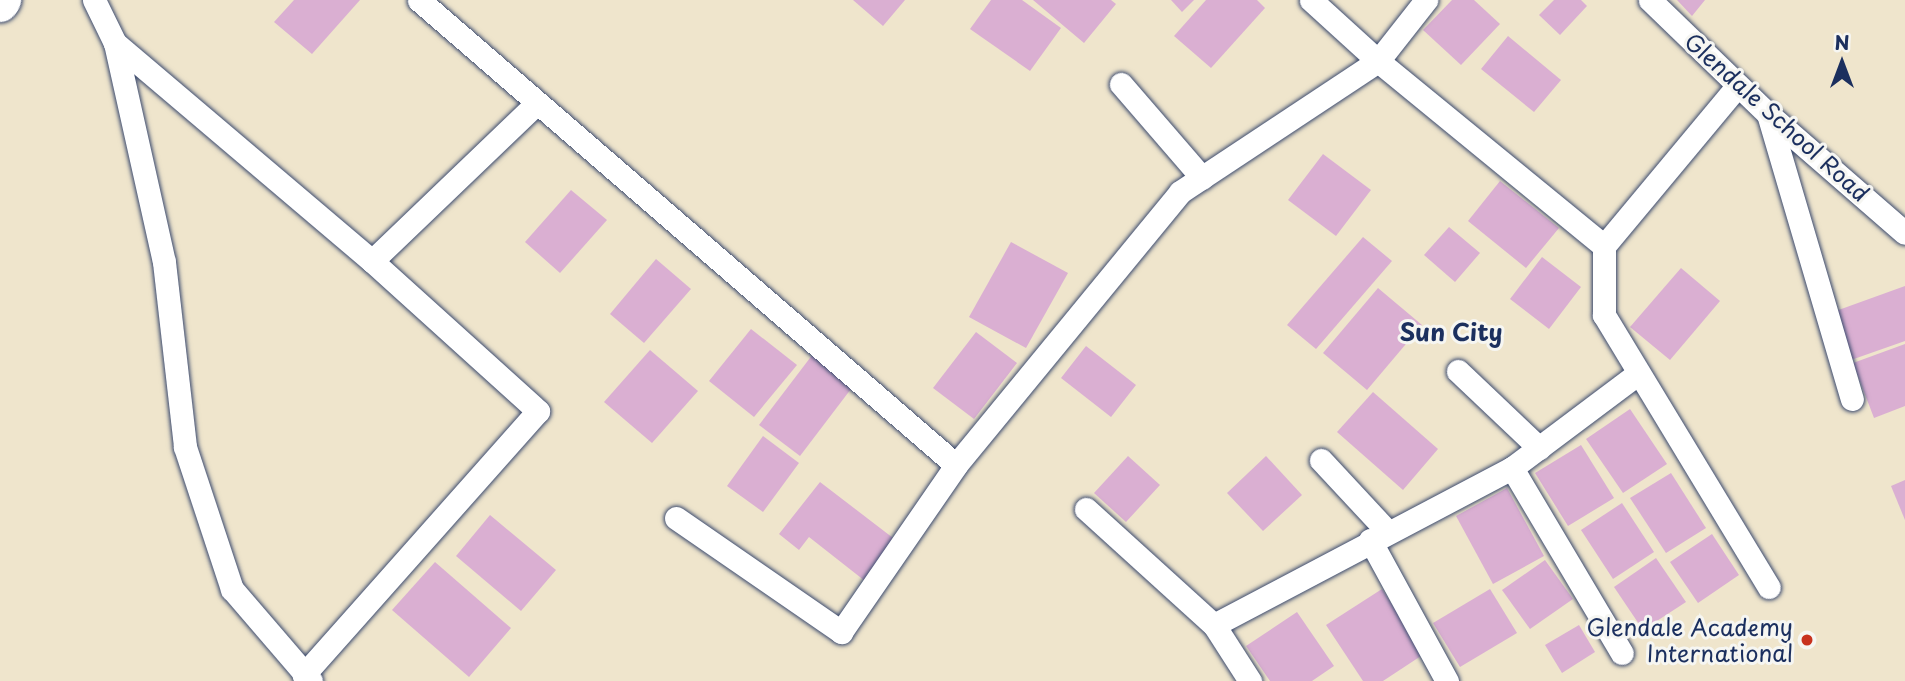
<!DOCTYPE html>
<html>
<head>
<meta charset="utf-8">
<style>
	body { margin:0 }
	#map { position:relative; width:1905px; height:681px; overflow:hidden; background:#efe5cc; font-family:"Playpen Sans",sans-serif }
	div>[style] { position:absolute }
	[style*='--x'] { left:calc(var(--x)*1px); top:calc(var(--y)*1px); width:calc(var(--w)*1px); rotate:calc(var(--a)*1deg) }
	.building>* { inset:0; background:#daafd2 }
	.roads { filter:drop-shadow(0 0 2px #3b4a6e) drop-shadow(0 0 2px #3b4a6e) }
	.street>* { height:23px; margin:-11.5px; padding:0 11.5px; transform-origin:11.5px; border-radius:11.5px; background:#fff }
	.highway>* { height:38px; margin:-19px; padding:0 19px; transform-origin:19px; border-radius:19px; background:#fff }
	.dots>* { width:19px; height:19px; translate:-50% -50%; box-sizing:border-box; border:4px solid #f6f6f2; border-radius:50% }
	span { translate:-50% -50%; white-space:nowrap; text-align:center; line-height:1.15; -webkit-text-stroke:6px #f6f6f2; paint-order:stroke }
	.street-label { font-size:23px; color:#1b2f5e }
	.poi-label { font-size:23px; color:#1b2f5e }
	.right { translate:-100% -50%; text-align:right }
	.neighbourhood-label { font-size:24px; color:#1b2f5e; font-weight:700 }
	.north { position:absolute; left:1807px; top:28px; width:70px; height:70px; -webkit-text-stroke:5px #f6f6f2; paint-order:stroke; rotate:0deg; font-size:19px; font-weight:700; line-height:28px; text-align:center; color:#1b2f5e }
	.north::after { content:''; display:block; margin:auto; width:24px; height:32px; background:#1b2f5e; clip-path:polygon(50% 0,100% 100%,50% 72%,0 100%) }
</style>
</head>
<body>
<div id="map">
	<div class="building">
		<i style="clip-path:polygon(294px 0,360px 0,312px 54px,274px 22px)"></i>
		<i style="clip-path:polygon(853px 0,905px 0,883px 26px)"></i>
		<i style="clip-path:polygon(991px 0,1022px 0,1061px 28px,1030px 71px,970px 29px)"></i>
		<i style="clip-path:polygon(1033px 0,1111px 0,1116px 4px,1084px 43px)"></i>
		<i style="clip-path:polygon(1171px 0,1194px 0,1182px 12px)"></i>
		<i style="clip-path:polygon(1206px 0,1257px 0,1265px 8px,1211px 68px,1174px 36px)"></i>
		<i style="clip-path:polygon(1452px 0,1474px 0,1500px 24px,1461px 65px,1423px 30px)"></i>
		<i style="clip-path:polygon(1554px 0,1581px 0,1587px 6px,1560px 35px,1539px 15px)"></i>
		<i style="clip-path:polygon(1677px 0,1705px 0,1692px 16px)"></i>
		<i style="clip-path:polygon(1508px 36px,1561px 80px,1534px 112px,1481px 69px)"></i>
		<i style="clip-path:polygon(1323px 154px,1371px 190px,1336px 236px,1288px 200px)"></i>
		<i style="clip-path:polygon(1500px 181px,1559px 228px,1526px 268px,1468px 221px)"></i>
		<i style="clip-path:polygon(571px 190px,607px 220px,560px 273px,525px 242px)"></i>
		<i style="clip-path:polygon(1449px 227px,1480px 253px,1455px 282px,1424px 255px)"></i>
		<i style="clip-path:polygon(1363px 237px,1392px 261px,1316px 349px,1287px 325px)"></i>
		<i style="clip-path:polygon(1011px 242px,1068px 273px,1026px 348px,969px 317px)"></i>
		<i style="clip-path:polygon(1542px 257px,1581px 287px,1549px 329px,1510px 299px)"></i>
		<i style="clip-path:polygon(656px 259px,691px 289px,644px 343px,610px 314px)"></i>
		<i style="clip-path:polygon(1681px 268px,1720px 301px,1670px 360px,1630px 327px)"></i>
		<i style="clip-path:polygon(1905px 286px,1905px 341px,1851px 360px,1833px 312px)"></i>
		<i style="clip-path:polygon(1378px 288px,1422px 325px,1367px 390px,1323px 353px)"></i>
		<i style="clip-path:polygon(751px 329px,797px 365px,754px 417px,709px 381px)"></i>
		<i style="clip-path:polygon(976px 332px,1017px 363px,974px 419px,933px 388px)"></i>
		<i style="clip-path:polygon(1905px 344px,1905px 406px,1874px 418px,1853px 363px)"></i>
		<i style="clip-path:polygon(1086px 346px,1136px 385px,1111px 417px,1061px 378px)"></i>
		<i style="clip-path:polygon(650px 350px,698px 391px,652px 443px,604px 402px)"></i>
		<i style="clip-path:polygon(813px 354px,854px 385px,800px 456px,759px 425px)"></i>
		<i style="clip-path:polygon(1373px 392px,1438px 449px,1403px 490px,1337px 432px)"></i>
		<i style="clip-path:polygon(1630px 409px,1667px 464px,1623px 493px,1586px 439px)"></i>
		<i style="clip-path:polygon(763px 436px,799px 463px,763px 512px,727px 486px)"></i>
		<i style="clip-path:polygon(1581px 445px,1614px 498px,1568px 526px,1535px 473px)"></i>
		<i style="clip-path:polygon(1128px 456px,1160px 485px,1126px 522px,1094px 493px)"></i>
		<i style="clip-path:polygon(1266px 456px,1302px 495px,1263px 531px,1227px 493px)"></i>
		<i style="clip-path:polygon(1671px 473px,1706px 528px,1666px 553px,1630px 498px)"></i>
		<i style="clip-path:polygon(1905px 480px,1905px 520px,1891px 486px)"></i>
		<i style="clip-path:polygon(820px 482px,897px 541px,865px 581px,809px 537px,799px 550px,779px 534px)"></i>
		<i style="clip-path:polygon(1507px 488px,1544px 556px,1493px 584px,1456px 516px)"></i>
		<i style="clip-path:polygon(1622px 503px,1654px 552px,1613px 579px,1581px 530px)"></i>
		<i style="clip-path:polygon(490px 515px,556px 570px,521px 611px,456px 556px)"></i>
		<i style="clip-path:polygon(1712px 534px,1739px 575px,1698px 603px,1670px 562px)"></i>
		<i style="clip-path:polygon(1656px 558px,1686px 602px,1643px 630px,1614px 587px)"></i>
		<i style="clip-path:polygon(1545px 560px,1573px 599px,1530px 629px,1502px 590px)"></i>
		<i style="clip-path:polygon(435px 562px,511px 628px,469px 677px,392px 610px)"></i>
		<i style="clip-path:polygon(1382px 589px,1424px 654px,1383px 681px,1363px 681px,1326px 625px)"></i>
		<i style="clip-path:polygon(1490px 589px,1517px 633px,1460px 667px,1433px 623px)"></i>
		<i style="clip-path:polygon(1297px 612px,1334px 666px,1312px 681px,1270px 681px,1246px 646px)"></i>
		<i style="clip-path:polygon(1579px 625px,1595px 652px,1562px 673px,1545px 645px)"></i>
	</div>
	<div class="roads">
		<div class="street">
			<i style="--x:94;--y:0;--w:48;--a:64"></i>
			<i style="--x:115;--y:43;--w:224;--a:77.4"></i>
			<i style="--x:164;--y:262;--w:186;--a:83.5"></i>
			<i style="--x:185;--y:447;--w:150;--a:71.7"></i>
			<i style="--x:232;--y:589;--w:121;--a:49.3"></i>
			<i style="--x:419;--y:0;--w:710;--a:40.89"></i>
			<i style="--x:1311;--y:0;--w:91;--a:42.3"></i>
			<i style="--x:1378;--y:61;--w:292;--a:39.3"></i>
			<i style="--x:1604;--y:246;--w:69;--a:90"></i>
			<i style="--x:1604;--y:315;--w:318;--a:58.8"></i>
			<i style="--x:1650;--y:0;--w:164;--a:44"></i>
			<i style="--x:1768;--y:114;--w:181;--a:41"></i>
			<i style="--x:115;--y:43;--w:337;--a:40.3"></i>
			<i style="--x:372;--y:261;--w:224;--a:42.1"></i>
			<i style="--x:538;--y:411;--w:353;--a:131.6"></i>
			<i style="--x:1121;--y:84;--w:124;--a:49.2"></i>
			<i style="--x:1768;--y:114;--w:297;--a:73.6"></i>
			<i style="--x:1604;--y:246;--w:209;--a:-50.2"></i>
			<i style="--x:372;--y:261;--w:228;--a:-43.8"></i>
			<i style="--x:1458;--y:371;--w:112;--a:43.5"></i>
			<i style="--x:1321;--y:460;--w:97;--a:47.1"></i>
			<i style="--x:1512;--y:468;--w:215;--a:59.3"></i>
			<i style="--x:1086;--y:509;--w:173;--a:42.2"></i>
			<i style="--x:1214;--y:625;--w:67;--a:57.3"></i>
			<i style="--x:676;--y:518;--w:201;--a:34.6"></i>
			<i style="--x:841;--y:632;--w:203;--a:-55.4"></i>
			<i style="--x:956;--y:465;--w:353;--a:-50.6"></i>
			<i style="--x:1180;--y:192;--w:237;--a:-33.5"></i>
			<i style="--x:1378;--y:61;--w:78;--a:-51.8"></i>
			<i style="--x:1370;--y:540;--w:161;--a:61.4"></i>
			<i style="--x:1214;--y:625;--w:337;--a:-27.8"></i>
			<i style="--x:1512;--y:468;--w:156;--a:-36.9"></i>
		</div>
		<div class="highway">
			<i style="--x:0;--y:3;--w:4;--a:-56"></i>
		</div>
	</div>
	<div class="dots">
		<i style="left:1807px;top:640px;background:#c8321e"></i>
	</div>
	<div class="street-label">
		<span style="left:1777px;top:117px;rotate:42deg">Glendale School Road</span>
	</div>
	<div class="poi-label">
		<span class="right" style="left:1793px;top:640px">Glendale Academy<br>International</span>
	</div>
	<div class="neighbourhood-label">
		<span style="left:1451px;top:332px">Sun City</span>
	</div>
	<div class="north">N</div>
</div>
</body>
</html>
